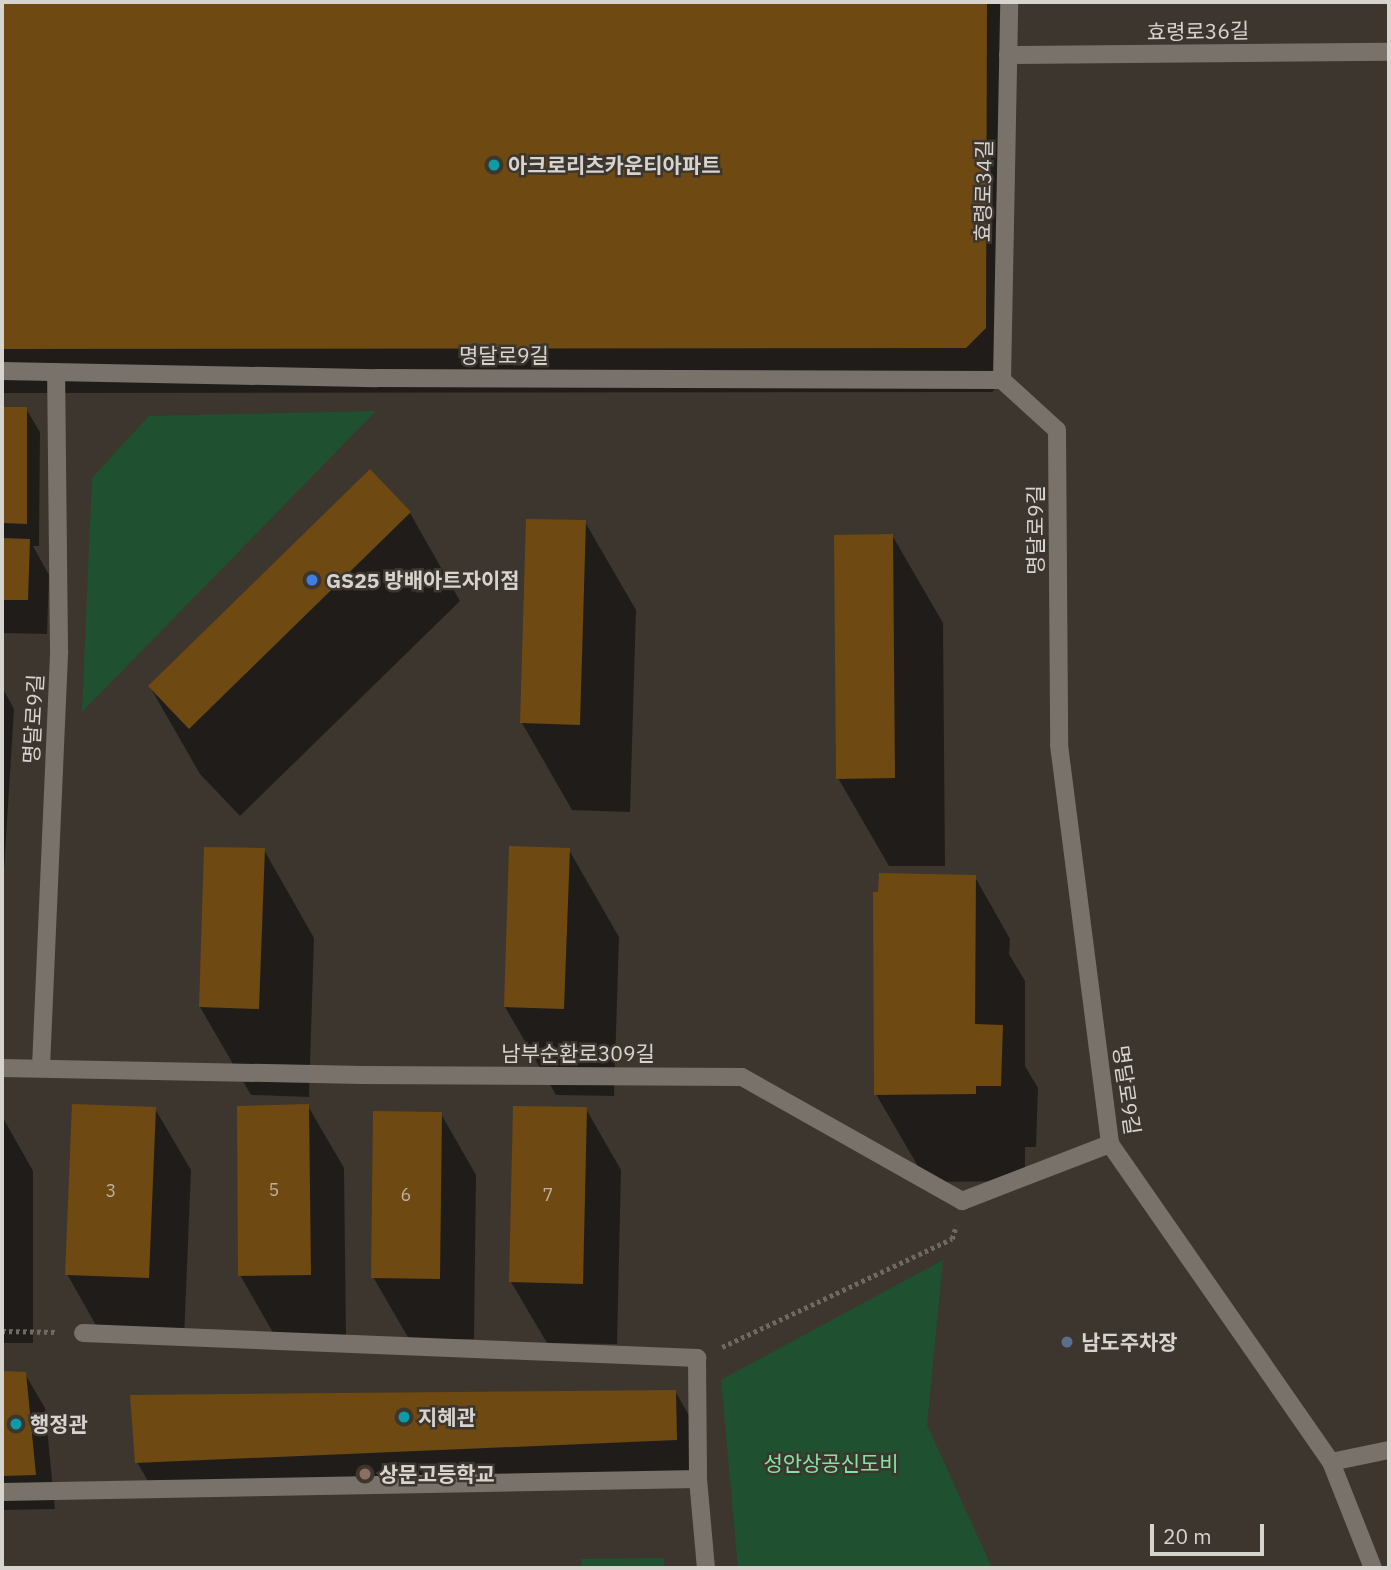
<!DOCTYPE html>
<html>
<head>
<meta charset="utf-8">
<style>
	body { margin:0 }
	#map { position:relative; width:1391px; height:1570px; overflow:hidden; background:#3c362f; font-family:"IBM Plex Sans","Noto Sans KR",sans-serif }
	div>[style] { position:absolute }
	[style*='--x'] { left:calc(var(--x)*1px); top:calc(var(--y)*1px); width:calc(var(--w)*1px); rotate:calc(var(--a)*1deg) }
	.green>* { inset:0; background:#1f5131 }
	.shadow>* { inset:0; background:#0007 }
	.building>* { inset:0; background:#6e4911 }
	.path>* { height:4.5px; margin-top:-2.25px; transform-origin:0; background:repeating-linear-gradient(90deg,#6f6963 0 3.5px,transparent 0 7px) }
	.street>* { height:18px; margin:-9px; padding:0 9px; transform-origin:9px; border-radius:9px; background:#79726a }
	.dots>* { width:19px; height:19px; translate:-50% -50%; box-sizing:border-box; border:4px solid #3c362f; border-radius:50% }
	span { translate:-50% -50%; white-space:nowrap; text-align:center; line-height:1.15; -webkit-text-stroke:5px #3c362f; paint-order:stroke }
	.number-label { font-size:18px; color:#bdb0a0 }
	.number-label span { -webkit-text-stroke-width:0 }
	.street-label { font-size:21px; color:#d7d3cf }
	.poi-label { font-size:21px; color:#d7d3cf; font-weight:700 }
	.left { translate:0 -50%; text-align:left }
	.park-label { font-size:21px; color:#80e5a1 }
	.frame { position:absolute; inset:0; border:4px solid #d7d3cf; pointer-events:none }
	.scale { position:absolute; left:1150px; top:1524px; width:114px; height:32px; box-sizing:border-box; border:4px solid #d7d3cf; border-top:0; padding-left:9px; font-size:21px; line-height:24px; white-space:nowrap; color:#d7d3cf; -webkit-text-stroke:5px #3c362f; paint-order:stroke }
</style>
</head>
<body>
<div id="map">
	<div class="green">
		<i style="clip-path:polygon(376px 411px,82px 712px,92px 478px,149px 416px)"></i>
		<i style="clip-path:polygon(943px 1260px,927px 1425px,992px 1568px,738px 1568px,721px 1380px)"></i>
		<i style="clip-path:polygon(664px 1558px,664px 1568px,582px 1568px,581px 1559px)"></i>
	</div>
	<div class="shadow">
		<i style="clip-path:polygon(2px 2px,1012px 2px,1011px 373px,992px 392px,2px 393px)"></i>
		<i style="clip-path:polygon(2px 409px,26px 409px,40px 432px,39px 546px,33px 546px,49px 575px,47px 634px,2px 633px)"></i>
		<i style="clip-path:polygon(410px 513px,460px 601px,240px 816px,200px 774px,150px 687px)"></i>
		<i style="clip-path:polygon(585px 522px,636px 610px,630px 812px,572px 810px,522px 723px)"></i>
		<i style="clip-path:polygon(892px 535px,943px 623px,945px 866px,889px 866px,838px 778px)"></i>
		<i style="clip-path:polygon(2px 687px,14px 709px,2px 903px)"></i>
		<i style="clip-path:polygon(264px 850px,314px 938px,309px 1097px,251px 1095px,200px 1007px)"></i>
		<i style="clip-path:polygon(569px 850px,619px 937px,614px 1096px,556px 1095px,505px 1007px)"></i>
		<i style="clip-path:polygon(975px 877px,1010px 939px,1009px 954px,1025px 981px,1025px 1066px,1038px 1088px,1036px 1147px,1025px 1147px,1025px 1181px,927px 1182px,876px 1094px)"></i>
		<i style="clip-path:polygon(308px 1106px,344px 1168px,346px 1336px,275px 1336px,240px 1275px)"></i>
		<i style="clip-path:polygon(155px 1109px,191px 1170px,184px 1339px,102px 1336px,67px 1274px)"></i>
		<i style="clip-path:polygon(586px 1109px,621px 1170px,617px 1344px,547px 1343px,511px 1282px)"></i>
		<i style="clip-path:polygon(441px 1114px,476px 1175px,474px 1339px,409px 1339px,373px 1277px)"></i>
		<i style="clip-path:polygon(2px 1116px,33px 1171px,33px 1343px,2px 1343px)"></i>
		<i style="clip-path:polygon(2px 1373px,25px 1374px,45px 1408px,55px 1509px,2px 1510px)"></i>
		<i style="clip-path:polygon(675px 1391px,695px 1426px,696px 1474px,157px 1497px,137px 1462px)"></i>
	</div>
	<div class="building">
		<i style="clip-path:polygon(2px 2px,987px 2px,986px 328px,966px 348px,2px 349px)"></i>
		<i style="clip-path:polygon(2px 407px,27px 407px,27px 524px,2px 523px)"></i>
		<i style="clip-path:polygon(370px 469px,411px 512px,189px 729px,148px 686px)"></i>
		<i style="clip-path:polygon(526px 519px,586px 520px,580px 725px,520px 723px)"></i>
		<i style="clip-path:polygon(893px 534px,895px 778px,836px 779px,834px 535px)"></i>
		<i style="clip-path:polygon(2px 538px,30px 539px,28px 600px,2px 600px)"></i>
		<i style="clip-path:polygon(509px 846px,570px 848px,564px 1009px,504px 1007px)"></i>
		<i style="clip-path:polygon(204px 847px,265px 848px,259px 1009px,199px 1007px)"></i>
		<i style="clip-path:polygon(879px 873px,976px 875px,975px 1024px,1003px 1025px,1001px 1086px,976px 1086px,976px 1094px,874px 1095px,873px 892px,878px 892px)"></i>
		<i style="clip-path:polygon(72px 1104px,156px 1107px,149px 1278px,65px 1275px)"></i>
		<i style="clip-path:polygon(309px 1104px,311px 1275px,238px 1276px,237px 1106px)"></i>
		<i style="clip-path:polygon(513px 1106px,587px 1107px,583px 1284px,509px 1282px)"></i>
		<i style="clip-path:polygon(373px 1111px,442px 1112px,440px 1279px,371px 1278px)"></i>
		<i style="clip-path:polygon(2px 1371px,26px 1372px,36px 1475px,2px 1476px)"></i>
		<i style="clip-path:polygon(676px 1390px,677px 1440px,135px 1463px,130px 1395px)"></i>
	</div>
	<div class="path">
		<i style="--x:2;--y:1331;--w:55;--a:1"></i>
		<i style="--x:722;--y:1347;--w:254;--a:-25.2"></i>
		<i style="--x:952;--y:1239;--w:14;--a:-73"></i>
	</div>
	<div class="street">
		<i style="--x:1008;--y:55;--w:381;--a:-0.5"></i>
		<i style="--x:2;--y:371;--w:375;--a:1.1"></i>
		<i style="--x:377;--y:378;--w:625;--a:0.18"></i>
		<i style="--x:1002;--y:380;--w:74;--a:42.3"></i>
		<i style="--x:1057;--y:430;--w:315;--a:89.6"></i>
		<i style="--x:1059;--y:745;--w:402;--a:82.7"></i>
		<i style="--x:1110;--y:1144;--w:387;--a:55.2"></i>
		<i style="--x:1331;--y:1462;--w:114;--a:68.4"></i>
		<i style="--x:1002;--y:380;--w:378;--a:-88.9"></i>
		<i style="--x:41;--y:1067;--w:417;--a:-87.5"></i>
		<i style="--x:59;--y:650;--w:278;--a:-90.6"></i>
		<i style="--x:2;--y:1068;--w:361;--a:1.1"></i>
		<i style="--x:363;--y:1075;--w:379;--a:0.3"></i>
		<i style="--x:742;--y:1077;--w:253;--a:29.4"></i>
		<i style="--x:962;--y:1201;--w:159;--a:-21.1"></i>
		<i style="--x:83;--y:1333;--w:615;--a:2.33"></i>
		<i style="--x:697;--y:1358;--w:121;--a:89.5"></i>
		<i style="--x:1331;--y:1462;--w:59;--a:-11.7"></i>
		<i style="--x:2;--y:1492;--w:696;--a:-1.07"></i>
		<i style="--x:698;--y:1479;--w:89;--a:84.9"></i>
	</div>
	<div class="dots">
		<i style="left:494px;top:165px;background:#0f9aa8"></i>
		<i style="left:312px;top:580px;background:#3f7fe0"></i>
		<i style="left:1067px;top:1342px;background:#5c6f8a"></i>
		<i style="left:404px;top:1417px;background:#0f9aa8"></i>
		<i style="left:16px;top:1424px;background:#0f9aa8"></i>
		<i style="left:365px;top:1474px;background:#8d6e63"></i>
	</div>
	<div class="number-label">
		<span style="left:274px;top:1190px">5</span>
		<span style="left:111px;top:1191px">3</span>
		<span style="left:406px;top:1195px">6</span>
		<span style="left:548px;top:1195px">7</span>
	</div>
	<div class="street-label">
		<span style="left:1198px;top:31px;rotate:-1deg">효령로36길</span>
		<span style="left:983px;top:191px;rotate:-89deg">효령로34길</span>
		<span style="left:504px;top:355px">명달로9길</span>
		<span style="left:1035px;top:530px;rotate:-90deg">명달로9길</span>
		<span style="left:33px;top:719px;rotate:-87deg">명달로9길</span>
		<span style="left:578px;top:1053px">남부순환로309길</span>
		<span style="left:1127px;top:1090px;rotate:82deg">명달로9길</span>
	</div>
	<div class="poi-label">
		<span class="left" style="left:508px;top:165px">아크로리츠카운티아파트</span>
		<span class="left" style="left:326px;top:580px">GS25 방배아트자이점</span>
		<span class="left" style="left:1081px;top:1342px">남도주차장</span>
		<span class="left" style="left:418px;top:1417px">지혜관</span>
		<span class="left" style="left:30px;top:1424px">행정관</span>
		<span class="left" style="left:379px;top:1474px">상문고등학교</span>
	</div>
	<div class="park-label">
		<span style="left:831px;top:1463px">성안상공신도비</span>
	</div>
	<div class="frame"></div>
	<div class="scale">20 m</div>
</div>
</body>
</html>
